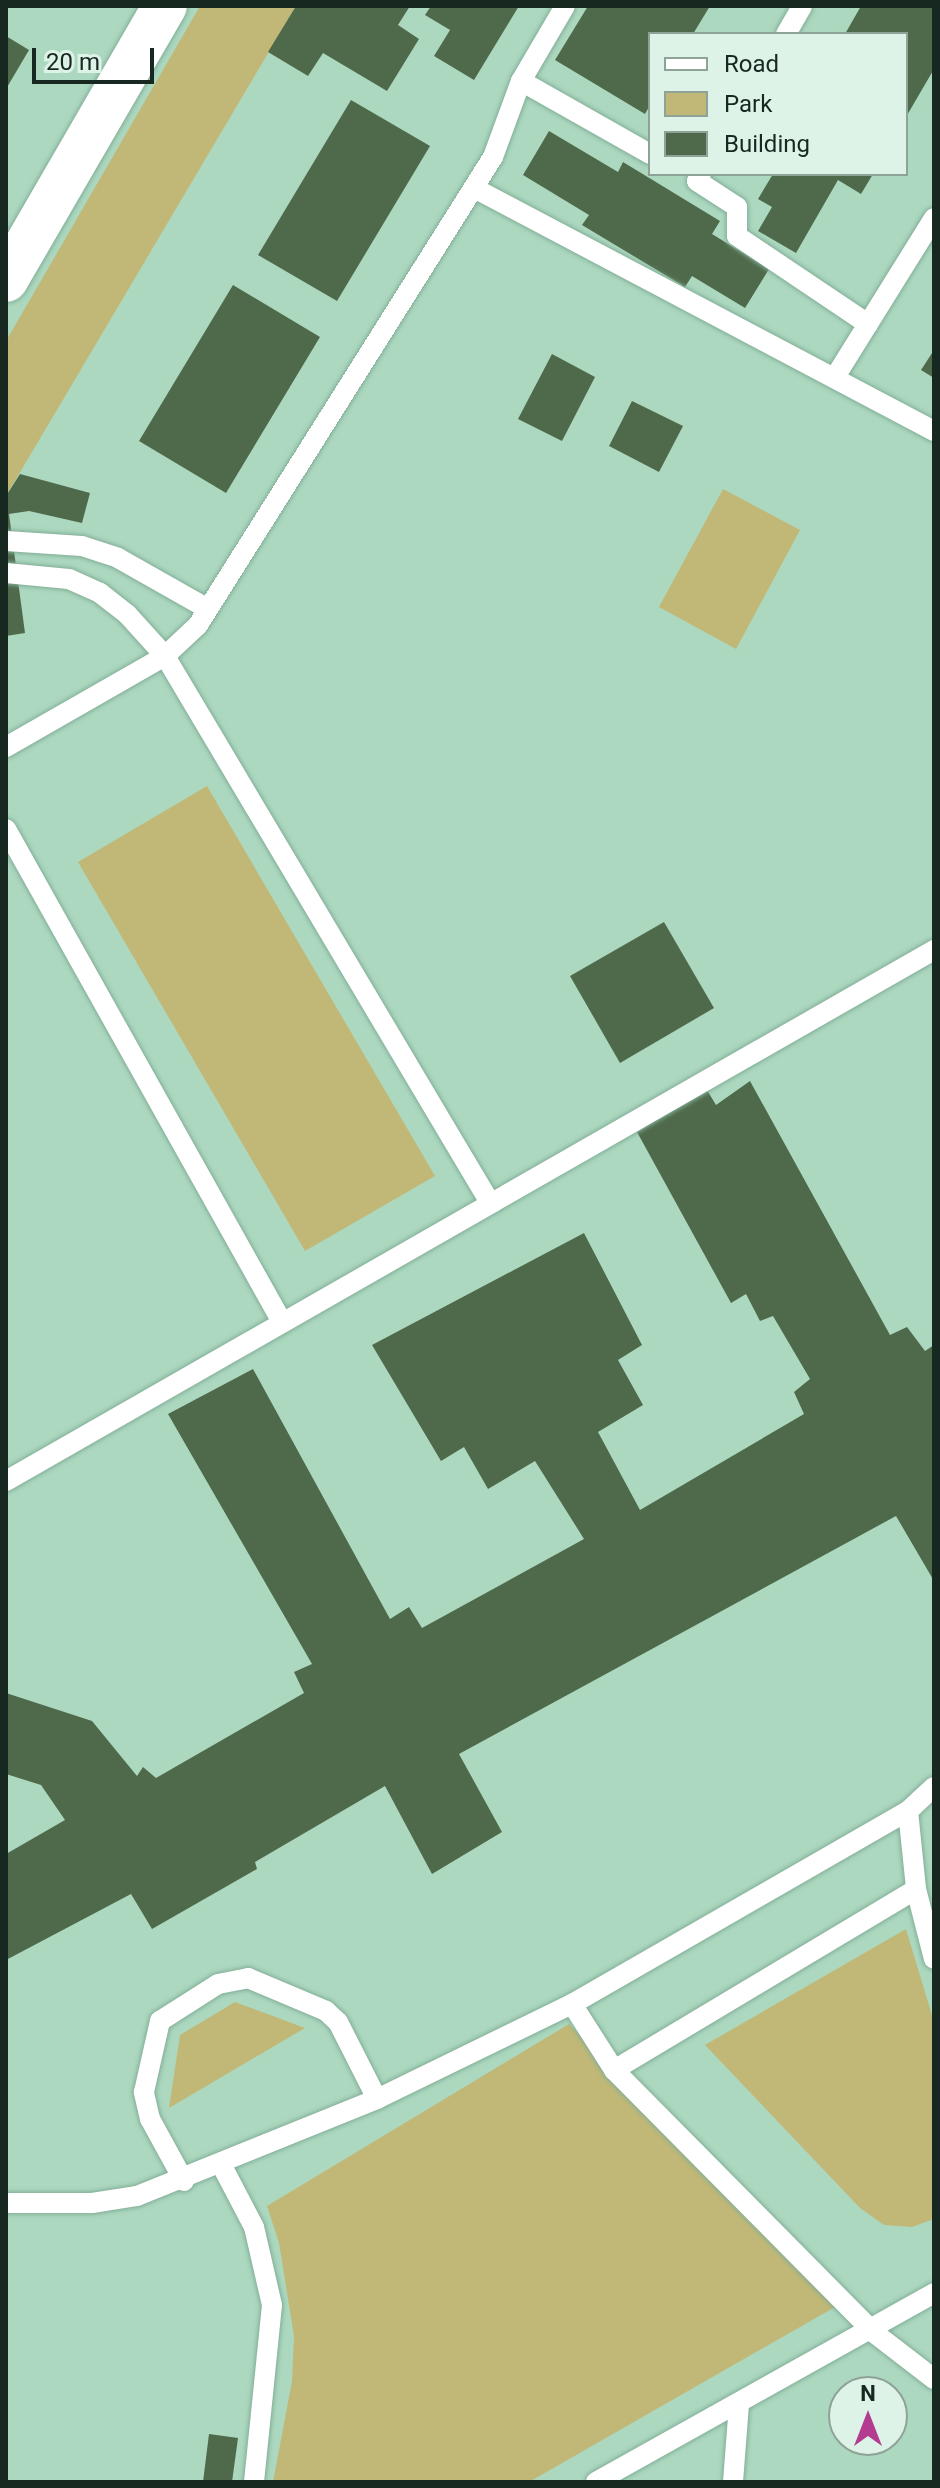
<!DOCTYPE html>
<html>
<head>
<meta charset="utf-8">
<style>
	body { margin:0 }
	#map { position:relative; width:940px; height:2488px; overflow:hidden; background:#acd8c0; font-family:Roboto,sans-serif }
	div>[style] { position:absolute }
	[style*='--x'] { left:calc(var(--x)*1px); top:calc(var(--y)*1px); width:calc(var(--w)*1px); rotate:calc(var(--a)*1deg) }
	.green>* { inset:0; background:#c1b877 }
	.building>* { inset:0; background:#4f6a4b }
	.roads { filter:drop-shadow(0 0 2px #83ae97) drop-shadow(0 0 2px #83ae97) }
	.lane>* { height:20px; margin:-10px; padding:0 10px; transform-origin:10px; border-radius:10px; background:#fff }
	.secondary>* { height:44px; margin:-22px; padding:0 22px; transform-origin:22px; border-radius:22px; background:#fff }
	span { translate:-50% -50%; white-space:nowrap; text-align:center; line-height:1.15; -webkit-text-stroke:8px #ddf3e7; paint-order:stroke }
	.frame { position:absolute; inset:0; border:8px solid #172820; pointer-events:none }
	.legend { position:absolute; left:648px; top:32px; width:260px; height:144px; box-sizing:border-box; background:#ddf3e7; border:2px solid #8ea297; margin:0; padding:10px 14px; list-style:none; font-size:24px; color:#172820 }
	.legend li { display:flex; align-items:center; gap:16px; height:40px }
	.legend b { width:40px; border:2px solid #8ea297 }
	.north { position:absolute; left:828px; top:2376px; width:80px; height:80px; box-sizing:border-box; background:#ddf3e7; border:2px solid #8ea297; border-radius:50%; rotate:0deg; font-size:22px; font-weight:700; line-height:32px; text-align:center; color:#172820 }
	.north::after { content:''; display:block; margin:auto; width:28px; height:36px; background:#b33b90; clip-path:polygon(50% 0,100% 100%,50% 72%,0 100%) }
	.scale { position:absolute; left:32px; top:48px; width:122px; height:36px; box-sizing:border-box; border:4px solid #172820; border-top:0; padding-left:10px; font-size:24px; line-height:28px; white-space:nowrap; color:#172820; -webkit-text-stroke:6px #ddf3e7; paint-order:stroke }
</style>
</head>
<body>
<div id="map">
	<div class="green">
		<i style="clip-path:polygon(200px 6px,296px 6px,6px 496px,6px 341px)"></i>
		<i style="clip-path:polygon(723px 489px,800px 530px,736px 649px,659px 607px)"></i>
		<i style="clip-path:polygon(207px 786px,435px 1176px,305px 1251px,78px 862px)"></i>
		<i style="clip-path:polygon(906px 1929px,934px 2022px,934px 2219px,912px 2227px,884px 2225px,860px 2208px,705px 2045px)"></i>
		<i style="clip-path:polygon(235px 2002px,305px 2028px,169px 2108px,180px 2035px)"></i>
		<i style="clip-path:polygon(569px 2024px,842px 2303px,529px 2482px,273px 2482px,292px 2381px,294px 2336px,279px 2243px,267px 2206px)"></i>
	</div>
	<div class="building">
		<i style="clip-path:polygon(296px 6px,410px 6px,398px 25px,419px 39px,387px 91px,323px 53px,308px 76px,268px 52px)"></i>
		<i style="clip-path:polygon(431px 6px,519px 6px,474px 80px,434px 56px,450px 30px,425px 15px)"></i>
		<i style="clip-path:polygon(588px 6px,710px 6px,693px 34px,650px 34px,650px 105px,645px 114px,555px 60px)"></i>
		<i style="clip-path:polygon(861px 6px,934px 6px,934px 69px,906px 117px,906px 34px,845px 34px)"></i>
		<i style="clip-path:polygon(6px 36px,29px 50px,6px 89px)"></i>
		<i style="clip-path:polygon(351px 100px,430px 146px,337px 301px,258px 255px)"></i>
		<i style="clip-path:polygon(549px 131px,618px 172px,623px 162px,720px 221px,712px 234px,769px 269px,745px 308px,692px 276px,685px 287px,582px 225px,589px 215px,523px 175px)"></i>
		<i style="clip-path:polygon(773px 174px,873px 174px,861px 194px,838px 180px,796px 253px,758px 231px,772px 207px,758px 199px)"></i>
		<i style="clip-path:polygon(233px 285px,320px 337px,226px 493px,139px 441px)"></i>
		<i style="clip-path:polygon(934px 350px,934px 378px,921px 370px)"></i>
		<i style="clip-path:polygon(552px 354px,595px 377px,562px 441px,518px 419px)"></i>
		<i style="clip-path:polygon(632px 401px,683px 426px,659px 472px,609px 446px)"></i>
		<i style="clip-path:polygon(20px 474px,90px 493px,82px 523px,29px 511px,9px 514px,25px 633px,6px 636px,6px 496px)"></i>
		<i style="clip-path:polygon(664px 922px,714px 1008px,620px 1063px,570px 976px)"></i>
		<i style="clip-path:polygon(750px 1081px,890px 1335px,907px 1327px,925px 1351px,934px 1345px,934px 1581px,896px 1516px,459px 1754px,502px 1832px,432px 1874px,385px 1786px,255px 1862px,257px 1869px,152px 1929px,131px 1894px,6px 1960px,6px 1854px,65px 1820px,41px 1785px,6px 1774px,6px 1693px,92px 1721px,137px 1776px,143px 1767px,156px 1778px,304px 1693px,294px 1672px,312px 1664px,168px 1414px,253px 1369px,390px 1619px,409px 1607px,422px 1628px,584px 1539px,535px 1461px,488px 1489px,464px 1447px,441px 1461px,372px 1345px,584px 1233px,642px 1345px,618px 1360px,643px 1405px,598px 1432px,640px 1510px,804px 1414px,794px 1392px,810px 1379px,773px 1316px,760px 1321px,746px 1294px,731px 1303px,637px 1132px,707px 1090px,716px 1105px)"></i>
		<i style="clip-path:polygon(209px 2434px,238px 2438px,232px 2482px,203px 2482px)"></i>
	</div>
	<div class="roads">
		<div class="lane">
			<i style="--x:786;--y:34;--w:32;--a:-60"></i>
			<i style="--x:521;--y:81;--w:148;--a:29.5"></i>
			<i style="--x:701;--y:174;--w:8;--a:120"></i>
			<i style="--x:697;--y:181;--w:48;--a:33"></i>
			<i style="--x:737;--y:207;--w:29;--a:90"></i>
			<i style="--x:737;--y:236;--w:158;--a:33.9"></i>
			<i style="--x:474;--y:188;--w:520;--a:27.85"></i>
			<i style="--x:835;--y:377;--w:187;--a:-58.1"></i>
			<i style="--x:6;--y:541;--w:76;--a:3.8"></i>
			<i style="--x:82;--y:546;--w:38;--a:18"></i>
			<i style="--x:118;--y:558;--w:103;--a:29.5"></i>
			<i style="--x:6;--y:573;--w:63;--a:5.4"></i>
			<i style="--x:69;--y:579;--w:34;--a:24"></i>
			<i style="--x:100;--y:593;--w:34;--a:38"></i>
			<i style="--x:127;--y:614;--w:57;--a:47.9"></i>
			<i style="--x:165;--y:656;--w:634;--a:59.27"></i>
			<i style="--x:6;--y:747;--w:183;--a:-29.8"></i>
			<i style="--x:165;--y:656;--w:45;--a:-43.2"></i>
			<i style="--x:198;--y:625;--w:553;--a:-57.78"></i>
			<i style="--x:493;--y:157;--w:81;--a:-69.8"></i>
			<i style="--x:521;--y:81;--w:87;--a:-59.6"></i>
			<i style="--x:6;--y:829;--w:565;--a:60.76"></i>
			<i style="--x:6;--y:1481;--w:1069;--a:-29.78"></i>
			<i style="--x:908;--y:1811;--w:78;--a:84.1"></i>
			<i style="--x:916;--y:1889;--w:72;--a:75.6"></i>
			<i style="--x:572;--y:2004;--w:78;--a:57.5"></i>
			<i style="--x:614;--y:2070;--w:368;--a:45.3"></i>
			<i style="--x:873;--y:2332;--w:77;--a:37.6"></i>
			<i style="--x:614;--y:2070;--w:352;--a:-30.9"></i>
			<i style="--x:221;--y:2164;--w:71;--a:62.4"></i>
			<i style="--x:254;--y:2227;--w:80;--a:77"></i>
			<i style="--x:272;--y:2305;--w:178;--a:95.8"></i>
			<i style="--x:184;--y:2181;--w:71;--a:-118.7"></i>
			<i style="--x:150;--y:2119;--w:28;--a:-103"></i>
			<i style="--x:144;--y:2092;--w:73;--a:-77.3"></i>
			<i style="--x:160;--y:2021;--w:69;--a:-32.5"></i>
			<i style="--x:218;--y:1984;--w:31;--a:-11"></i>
			<i style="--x:248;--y:1978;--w:85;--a:22.9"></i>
			<i style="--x:326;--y:2011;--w:16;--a:43"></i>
			<i style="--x:338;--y:2022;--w:86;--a:63.1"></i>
			<i style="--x:6;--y:2203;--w:86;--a:0"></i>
			<i style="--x:92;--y:2203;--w:46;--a:-8.8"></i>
			<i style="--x:137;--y:2196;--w:259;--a:-22"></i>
			<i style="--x:377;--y:2099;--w:217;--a:-26"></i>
			<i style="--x:572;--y:2004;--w:387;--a:-29.9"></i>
			<i style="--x:908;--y:1811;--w:35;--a:-43"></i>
			<i style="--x:596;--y:2482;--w:387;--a:-29.2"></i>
			<i style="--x:733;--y:2482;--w:78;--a:-85.6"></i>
		</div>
		<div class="secondary">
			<i style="--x:6;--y:280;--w:317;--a:-59.9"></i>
		</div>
	</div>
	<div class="frame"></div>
	<ul class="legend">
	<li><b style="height:10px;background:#fff"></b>Road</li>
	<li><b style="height:22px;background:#c1b877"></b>Park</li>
	<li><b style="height:22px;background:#4f6a4b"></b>Building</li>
	</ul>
	<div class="north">N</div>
	<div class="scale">20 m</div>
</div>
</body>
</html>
